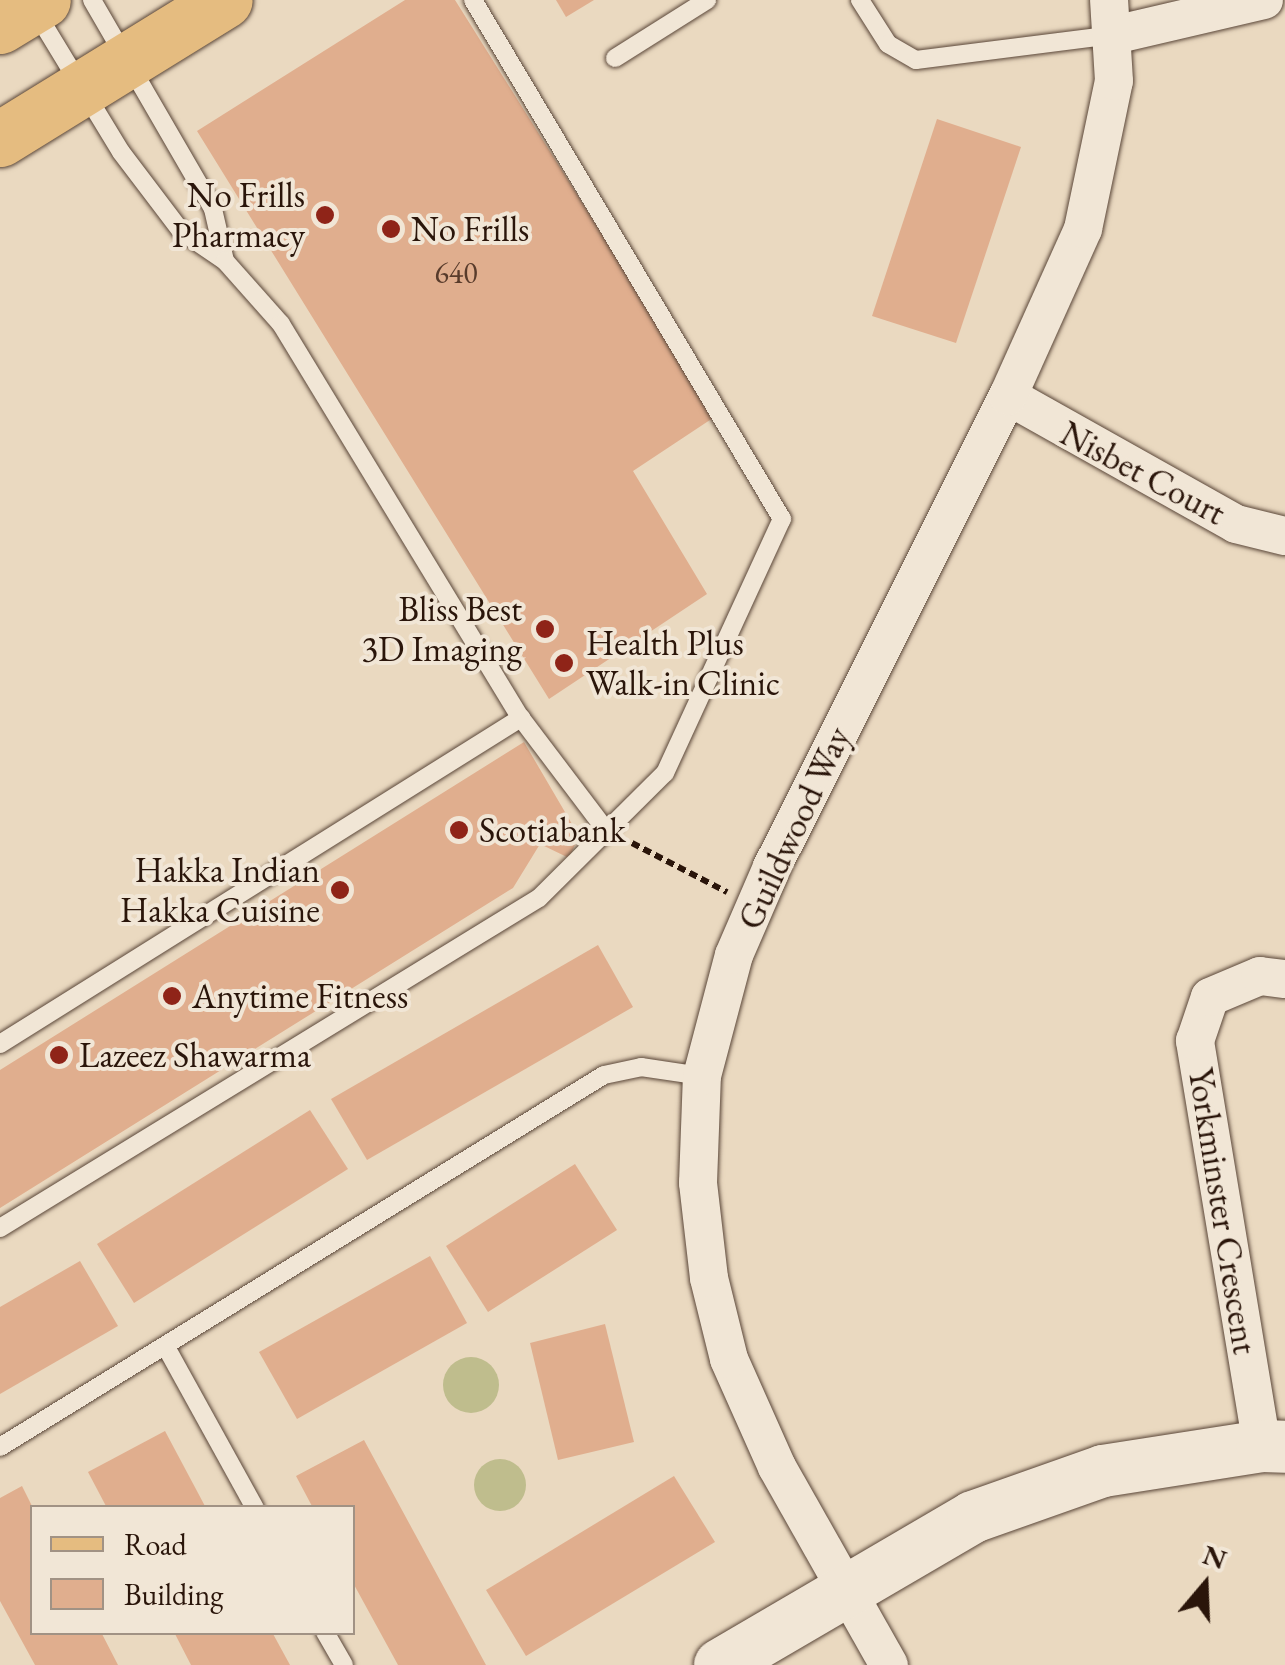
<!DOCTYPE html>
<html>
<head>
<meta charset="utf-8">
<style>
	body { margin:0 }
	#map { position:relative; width:1285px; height:1665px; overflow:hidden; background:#ead9c0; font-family:"EB Garamond",serif }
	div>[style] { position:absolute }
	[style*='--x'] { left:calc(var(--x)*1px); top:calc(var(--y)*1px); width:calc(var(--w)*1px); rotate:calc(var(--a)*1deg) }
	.green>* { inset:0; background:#bfbd8d }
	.round { border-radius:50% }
	.building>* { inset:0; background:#e0ae8e }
	.path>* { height:6px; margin-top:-3px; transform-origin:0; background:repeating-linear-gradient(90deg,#2a150a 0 8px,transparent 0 13px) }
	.roads { filter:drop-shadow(0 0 2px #5a4638) drop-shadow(0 0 2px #5a4638) }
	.lane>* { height:18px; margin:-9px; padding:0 9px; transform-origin:9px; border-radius:9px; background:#f1e6d6 }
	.street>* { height:38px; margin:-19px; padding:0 19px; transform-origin:19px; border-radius:19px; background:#f1e6d6 }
	.secondary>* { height:52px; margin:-26px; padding:0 26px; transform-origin:26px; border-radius:26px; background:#f1e6d6 }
	.primary>* { height:55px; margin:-27.5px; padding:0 27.5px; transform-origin:27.5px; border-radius:27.5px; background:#e5bc80 }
	.dots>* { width:28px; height:28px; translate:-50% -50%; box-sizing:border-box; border:5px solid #f1e6d6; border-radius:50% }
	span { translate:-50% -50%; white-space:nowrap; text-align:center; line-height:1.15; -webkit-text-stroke:8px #f1e6d6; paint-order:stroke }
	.number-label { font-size:30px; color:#583b2b }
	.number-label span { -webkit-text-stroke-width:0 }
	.poi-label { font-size:35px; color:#2a150a }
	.right { translate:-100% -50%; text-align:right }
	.left { translate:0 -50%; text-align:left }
	.street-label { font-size:35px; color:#2a150a }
	.legend { position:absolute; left:30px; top:1505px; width:325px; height:130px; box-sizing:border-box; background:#f1e6d6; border:2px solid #a19284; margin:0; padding:12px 18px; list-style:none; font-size:30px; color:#2a150a }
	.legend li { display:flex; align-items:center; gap:20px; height:50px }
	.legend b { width:50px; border:2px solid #a19284 }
	.north { position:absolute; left:1155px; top:1535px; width:100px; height:100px; -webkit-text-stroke:8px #f1e6d6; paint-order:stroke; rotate:19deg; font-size:28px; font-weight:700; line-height:40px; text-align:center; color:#2a150a }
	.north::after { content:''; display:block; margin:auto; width:35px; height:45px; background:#2a150a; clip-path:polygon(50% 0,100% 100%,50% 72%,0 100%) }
</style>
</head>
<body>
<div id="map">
	<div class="green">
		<i class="round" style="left:443px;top:1357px;width:56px;height:56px"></i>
		<i class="round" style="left:474px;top:1459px;width:52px;height:52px"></i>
	</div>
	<div class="building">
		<i style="clip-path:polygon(405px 0,455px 0,716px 416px,633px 471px,707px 594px,549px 699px,197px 131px)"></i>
		<i style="clip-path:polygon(556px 0,594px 0,566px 17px)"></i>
		<i style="clip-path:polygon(937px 119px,1021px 147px,956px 343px,872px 316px)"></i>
		<i style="clip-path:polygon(524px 742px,579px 836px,569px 858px,540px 844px,513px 888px,0 1208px,0 1070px)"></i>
		<i style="clip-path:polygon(598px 945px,633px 1007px,367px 1160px,331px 1099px)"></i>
		<i style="clip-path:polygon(310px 1110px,348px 1169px,134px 1303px,97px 1244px)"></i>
		<i style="clip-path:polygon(575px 1164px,617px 1230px,488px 1312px,446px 1246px)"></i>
		<i style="clip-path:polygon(430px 1256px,467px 1323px,297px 1419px,259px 1352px)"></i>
		<i style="clip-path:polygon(80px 1261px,118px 1326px,0 1394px,0 1307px)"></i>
		<i style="clip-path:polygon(605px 1324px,634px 1442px,558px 1460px,530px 1343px)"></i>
		<i style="clip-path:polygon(165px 1431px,206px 1508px,107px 1508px,88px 1472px)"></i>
		<i style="clip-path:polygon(364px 1440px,486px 1665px,398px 1665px,352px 1581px,352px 1508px,313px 1508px,296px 1476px)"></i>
		<i style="clip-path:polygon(674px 1476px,715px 1542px,526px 1656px,486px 1590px)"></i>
		<i style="clip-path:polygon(22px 1486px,32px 1506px,32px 1632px,101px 1632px,118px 1665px,35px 1665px,0 1601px,0 1498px)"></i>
		<i style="clip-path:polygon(174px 1632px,272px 1632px,290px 1665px,191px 1665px)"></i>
	</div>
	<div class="path">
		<i style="--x:632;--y:843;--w:107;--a:27.3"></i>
	</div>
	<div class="roads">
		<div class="lane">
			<i style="--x:92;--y:0;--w:241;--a:59.9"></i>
			<i style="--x:213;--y:209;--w:53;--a:77"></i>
			<i style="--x:860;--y:0;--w:52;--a:57.5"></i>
			<i style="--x:888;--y:44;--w:32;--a:30"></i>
			<i style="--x:916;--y:60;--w:200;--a:-7.2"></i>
			<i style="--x:34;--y:9;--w:167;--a:58.7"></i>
			<i style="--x:121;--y:152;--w:99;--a:52.8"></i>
			<i style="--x:181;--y:231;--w:53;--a:34.3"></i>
			<i style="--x:225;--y:261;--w:84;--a:48.4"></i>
			<i style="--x:281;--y:324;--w:461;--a:58.7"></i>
			<i style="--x:521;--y:718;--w:139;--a:52.9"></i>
			<i style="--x:615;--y:58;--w:109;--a:-32.2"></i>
			<i style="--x:0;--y:1044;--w:615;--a:-32.04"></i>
			<i style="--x:0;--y:1228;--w:632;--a:-31.48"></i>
			<i style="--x:539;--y:898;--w:177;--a:-44.8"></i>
			<i style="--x:665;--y:773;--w:280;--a:-65.3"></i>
			<i style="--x:782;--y:519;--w:604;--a:-120.77"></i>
			<i style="--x:166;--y:1347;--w:184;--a:61.1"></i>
			<i style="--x:0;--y:1447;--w:709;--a:-31.63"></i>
			<i style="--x:604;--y:1075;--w:38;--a:-12"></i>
			<i style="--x:641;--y:1067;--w:62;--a:8.4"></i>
			<i style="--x:325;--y:1632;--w:38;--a:60"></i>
		</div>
		<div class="street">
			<i style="--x:1114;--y:35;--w:154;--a:-13.1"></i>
			<i style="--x:1008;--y:396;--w:261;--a:29.3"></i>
			<i style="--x:1236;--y:524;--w:50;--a:13.8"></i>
			<i style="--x:1262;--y:1446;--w:411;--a:-99.4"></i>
			<i style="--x:1195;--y:1041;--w:46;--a:-71.2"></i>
			<i style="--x:1210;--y:997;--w:54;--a:-22.8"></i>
			<i style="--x:1260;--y:976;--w:25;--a:7"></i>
			<i style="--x:889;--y:1665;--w:227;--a:-119.5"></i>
			<i style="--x:777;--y:1467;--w:118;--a:-114"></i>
			<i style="--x:729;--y:1359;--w:83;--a:-103.9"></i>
			<i style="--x:709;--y:1278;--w:96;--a:-96.6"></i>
			<i style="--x:698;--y:1183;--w:107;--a:-87.9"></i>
			<i style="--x:702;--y:1076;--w:125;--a:-75.2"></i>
			<i style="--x:734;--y:955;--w:96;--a:-66.6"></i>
			<i style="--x:772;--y:867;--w:527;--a:-63.39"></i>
			<i style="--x:1008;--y:396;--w:183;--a:-65.8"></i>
			<i style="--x:1083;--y:229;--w:151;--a:-78.2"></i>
			<i style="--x:1114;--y:81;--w:81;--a:-93.5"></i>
		</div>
		<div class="secondary">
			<i style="--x:720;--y:1665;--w:293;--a:-30.3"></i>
			<i style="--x:973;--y:1517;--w:138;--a:-19.5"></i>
			<i style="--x:1103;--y:1471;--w:161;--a:-8.9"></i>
			<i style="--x:1262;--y:1446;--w:23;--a:2"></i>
		</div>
		<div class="primary">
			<i style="--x:0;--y:26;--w:50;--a:-31.2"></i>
			<i style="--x:0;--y:139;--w:264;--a:-31.7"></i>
		</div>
	</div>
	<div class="dots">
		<i style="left:325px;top:215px;background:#8f2418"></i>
		<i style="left:391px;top:229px;background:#8f2418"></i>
		<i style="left:545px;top:629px;background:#8f2418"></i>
		<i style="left:564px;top:663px;background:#8f2418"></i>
		<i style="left:459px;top:830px;background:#8f2418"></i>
		<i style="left:340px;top:890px;background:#8f2418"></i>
		<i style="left:172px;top:996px;background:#8f2418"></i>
		<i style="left:59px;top:1055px;background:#8f2418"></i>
	</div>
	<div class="number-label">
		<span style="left:456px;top:273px">640</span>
	</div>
	<div class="poi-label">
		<span class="right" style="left:305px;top:215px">No Frills<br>Pharmacy</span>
		<span class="left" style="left:411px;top:229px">No Frills</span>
		<span class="right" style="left:522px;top:629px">Bliss Best<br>3D Imaging</span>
		<span class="left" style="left:586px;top:663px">Health Plus<br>Walk-in Clinic</span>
		<span class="left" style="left:479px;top:830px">Scotiabank</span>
		<span class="right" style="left:320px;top:890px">Hakka Indian<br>Hakka Cuisine</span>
		<span class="left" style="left:192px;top:996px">Anytime Fitness</span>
		<span class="left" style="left:79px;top:1055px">Lazeez Shawarma</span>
	</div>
	<div class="street-label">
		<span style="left:1143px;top:473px;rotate:28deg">Nisbet Court</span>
		<span style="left:794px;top:828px;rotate:-65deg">Guildwood Way</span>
		<span style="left:1223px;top:1211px;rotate:81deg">Yorkminster Crescent</span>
	</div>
	<ul class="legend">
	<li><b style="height:12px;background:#e5bc80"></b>Road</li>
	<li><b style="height:28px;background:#e0ae8e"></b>Building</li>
	</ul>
	<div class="north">N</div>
</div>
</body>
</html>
